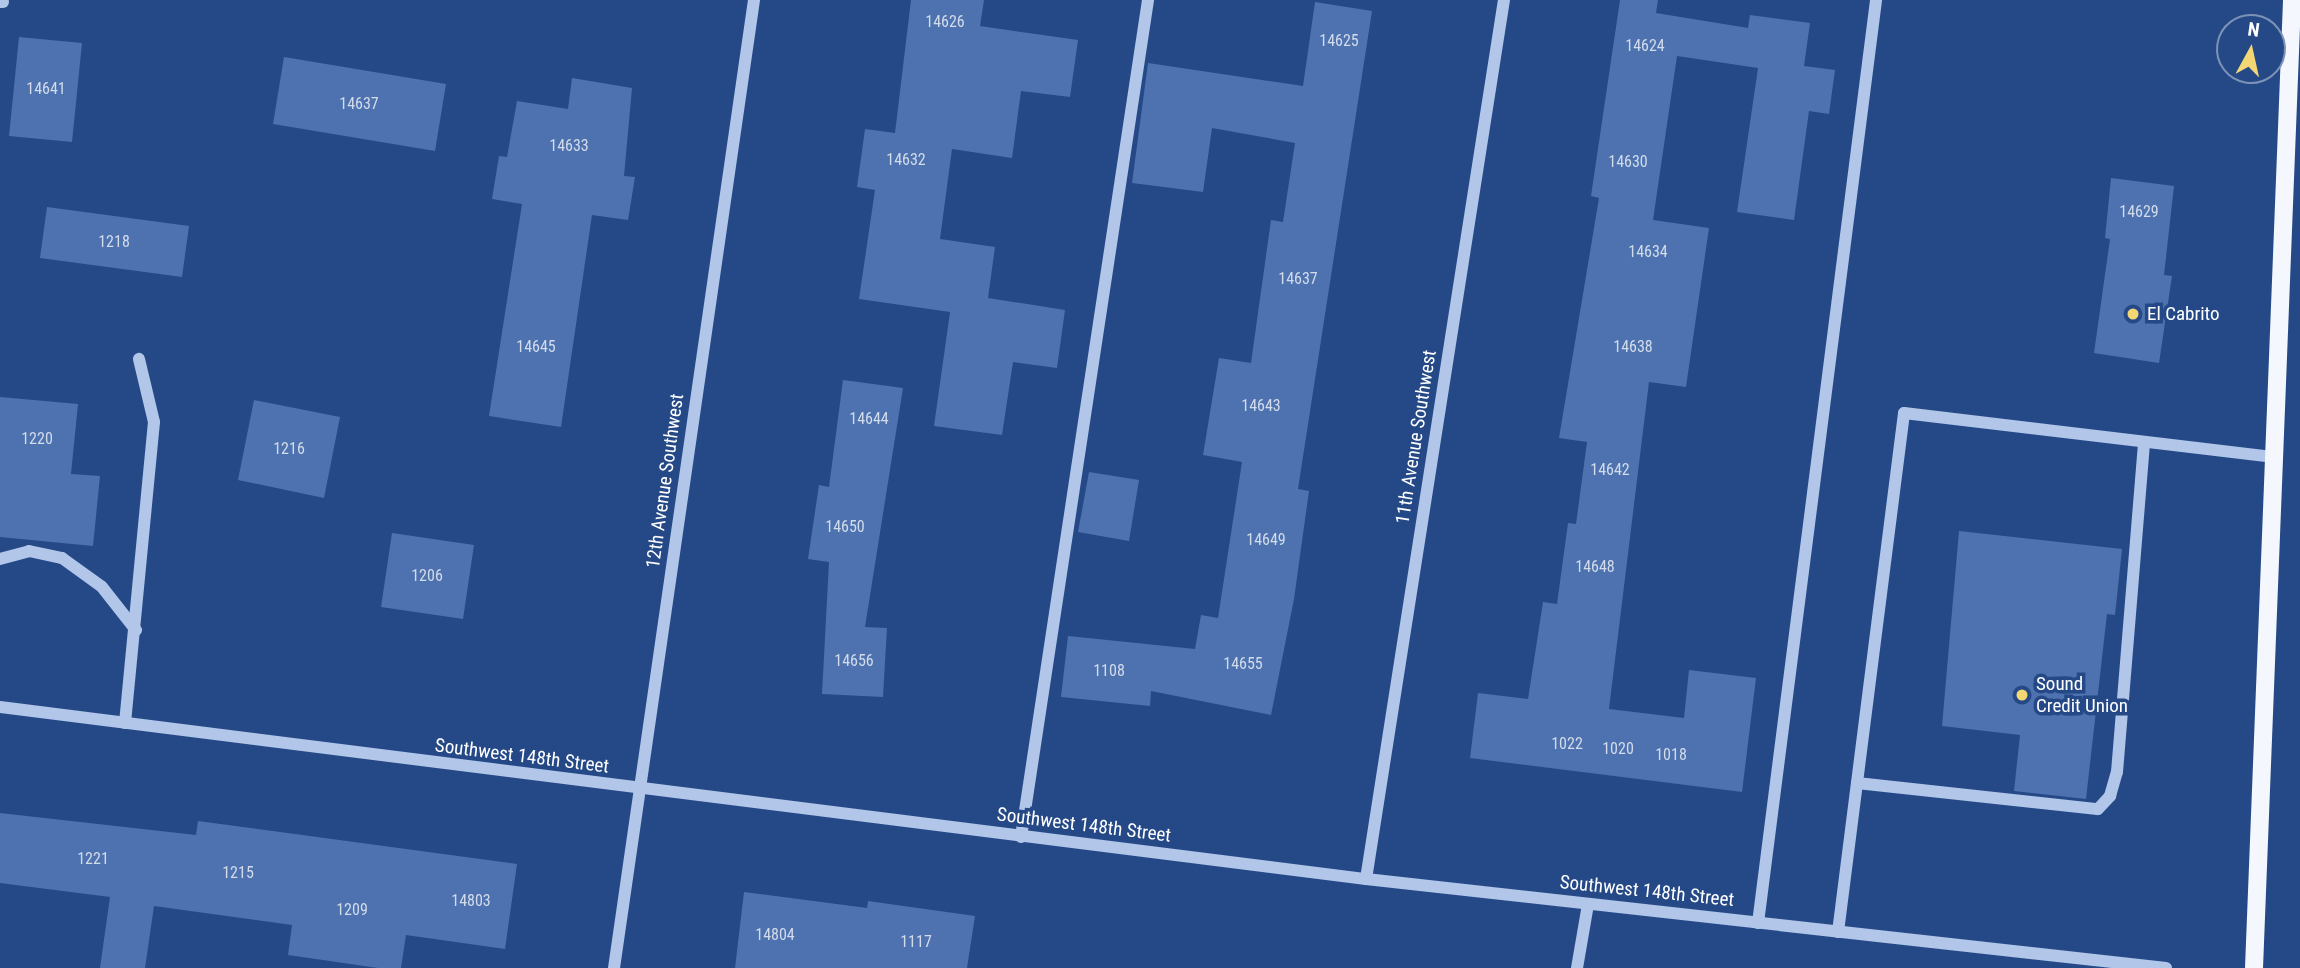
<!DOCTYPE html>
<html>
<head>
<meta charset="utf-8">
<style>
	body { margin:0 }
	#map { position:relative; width:2300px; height:968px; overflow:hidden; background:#254987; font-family:"Roboto Condensed",sans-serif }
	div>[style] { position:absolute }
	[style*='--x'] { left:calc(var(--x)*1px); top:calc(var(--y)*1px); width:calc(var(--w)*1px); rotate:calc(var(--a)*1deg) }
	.building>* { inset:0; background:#4d72af }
	.minor>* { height:12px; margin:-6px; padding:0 6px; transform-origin:6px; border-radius:6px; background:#b1c6e9 }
	.major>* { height:18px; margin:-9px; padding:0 9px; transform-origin:9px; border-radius:9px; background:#f4f7fe }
	.dots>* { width:19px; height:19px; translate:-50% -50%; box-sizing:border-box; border:4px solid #254987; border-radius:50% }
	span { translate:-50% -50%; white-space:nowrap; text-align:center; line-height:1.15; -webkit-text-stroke:7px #254987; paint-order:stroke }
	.number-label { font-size:16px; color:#d2dceb }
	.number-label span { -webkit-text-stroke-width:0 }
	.poi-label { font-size:19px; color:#fff }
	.left { translate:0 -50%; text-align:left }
	.street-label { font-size:19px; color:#fff }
	.north { position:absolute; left:2216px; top:14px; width:70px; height:70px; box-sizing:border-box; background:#254987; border:2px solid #7c92b7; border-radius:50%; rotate:8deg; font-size:19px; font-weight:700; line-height:28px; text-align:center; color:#fff }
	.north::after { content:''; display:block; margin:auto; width:24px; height:32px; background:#f3d775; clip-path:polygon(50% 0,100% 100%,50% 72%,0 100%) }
</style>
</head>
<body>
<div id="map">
	<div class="building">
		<i style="clip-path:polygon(911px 0,984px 0,980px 26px,1078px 40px,1070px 97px,1021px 91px,1012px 158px,952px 149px,940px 239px,995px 247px,988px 298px,1065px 310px,1057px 368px,1013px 362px,1002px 435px,934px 426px,950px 312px,859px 299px,875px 190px,857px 187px,865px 129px,895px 133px)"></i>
		<i style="clip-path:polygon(1620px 0,1658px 0,1656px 13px,1748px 28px,1750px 15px,1810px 23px,1804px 66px,1835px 70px,1829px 114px,1809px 111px,1794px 220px,1737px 212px,1758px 68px,1677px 56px,1653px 220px,1709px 228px,1686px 387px,1649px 382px,1609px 709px,1684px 718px,1689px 670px,1756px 678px,1742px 792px,1470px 758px,1478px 693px,1528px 699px,1543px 602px,1557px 604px,1568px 523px,1576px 524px,1587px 442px,1559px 438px,1599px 198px,1591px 196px)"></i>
		<i style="clip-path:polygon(1315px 2px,1372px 11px,1298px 489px,1309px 491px,1294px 599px,1271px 715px,1151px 691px,1150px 706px,1061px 697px,1068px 636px,1195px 649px,1201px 615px,1218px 618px,1242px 462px,1203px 455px,1219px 358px,1251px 363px,1271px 220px,1283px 222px,1295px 143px,1212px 128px,1203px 192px,1132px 183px,1148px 63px,1303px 86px)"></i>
		<i style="clip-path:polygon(19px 37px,82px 43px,72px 142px,9px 136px)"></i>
		<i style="clip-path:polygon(284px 57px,446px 84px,435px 151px,273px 124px)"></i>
		<i style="clip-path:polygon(572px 78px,632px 88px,624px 176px,635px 177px,628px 220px,592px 215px,561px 427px,489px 416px,522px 204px,492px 199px,499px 156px,507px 157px,517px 101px,568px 109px)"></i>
		<i style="clip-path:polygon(2111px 178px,2174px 186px,2164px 275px,2172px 276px,2159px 363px,2094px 353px,2110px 239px,2105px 238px)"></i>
		<i style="clip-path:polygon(47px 207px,189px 226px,182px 277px,40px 258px)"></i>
		<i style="clip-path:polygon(843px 380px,903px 388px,865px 627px,887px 628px,883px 697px,822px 694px,829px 562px,808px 559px,819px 485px,829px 487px)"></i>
		<i style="clip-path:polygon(0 397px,78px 404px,71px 474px,100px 476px,93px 546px,0 537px)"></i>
		<i style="clip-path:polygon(254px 400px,340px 417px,324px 498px,238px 480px)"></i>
		<i style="clip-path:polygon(1089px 472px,1139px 480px,1129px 541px,1078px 532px)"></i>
		<i style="clip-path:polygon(1959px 531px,2122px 549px,2115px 615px,2107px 614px,2086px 799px,2014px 791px,2020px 735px,1942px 726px)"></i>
		<i style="clip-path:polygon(392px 533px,474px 545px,463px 619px,381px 607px)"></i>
		<i style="clip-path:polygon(0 813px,196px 835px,198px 821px,517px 864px,505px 949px,406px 935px,401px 968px,378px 968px,288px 955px,292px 925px,154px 906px,145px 968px,100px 968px,110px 897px,0 883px)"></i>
		<i style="clip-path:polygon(744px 892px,867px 908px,868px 901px,975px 916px,967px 968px,735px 968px)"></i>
	</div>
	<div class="minor">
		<i style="--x:0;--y:2;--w:3;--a:0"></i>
		<i style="--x:0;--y:559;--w:30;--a:-15"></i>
		<i style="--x:29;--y:551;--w:34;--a:12"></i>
		<i style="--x:62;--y:558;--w:49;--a:35.9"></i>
		<i style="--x:102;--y:587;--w:55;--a:51.7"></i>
		<i style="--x:0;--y:707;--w:1377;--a:7.18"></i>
		<i style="--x:1366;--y:879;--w:805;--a:6.35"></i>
		<i style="--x:125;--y:723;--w:302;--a:-84.5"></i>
		<i style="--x:154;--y:422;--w:65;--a:-103.4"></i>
		<i style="--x:1857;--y:783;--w:242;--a:6.2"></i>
		<i style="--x:2098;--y:809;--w:18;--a:-47"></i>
		<i style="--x:2110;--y:796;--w:25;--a:-74"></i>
		<i style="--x:2117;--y:772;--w:331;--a:-85.3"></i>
		<i style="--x:1021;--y:837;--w:847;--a:-81.37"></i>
		<i style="--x:1366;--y:879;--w:890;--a:-81.08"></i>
		<i style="--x:1758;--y:923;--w:931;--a:-82.71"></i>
		<i style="--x:1838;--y:932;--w:523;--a:-82.75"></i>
		<i style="--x:1904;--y:413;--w:373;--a:6.8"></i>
		<i style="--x:614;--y:968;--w:978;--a:-81.77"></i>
		<i style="--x:1577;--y:968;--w:65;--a:-80.2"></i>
	</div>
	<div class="major">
		<i style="--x:2254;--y:968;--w:969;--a:-87.75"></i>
	</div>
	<div class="dots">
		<i style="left:2133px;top:314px;background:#f3d775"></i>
		<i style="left:2022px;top:695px;background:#f3d775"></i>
	</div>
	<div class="number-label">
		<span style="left:945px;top:22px">14626</span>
		<span style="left:1339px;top:41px">14625</span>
		<span style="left:1645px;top:46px">14624</span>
		<span style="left:46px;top:89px">14641</span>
		<span style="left:359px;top:104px">14637</span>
		<span style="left:569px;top:146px">14633</span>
		<span style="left:906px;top:160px">14632</span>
		<span style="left:1628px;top:162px">14630</span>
		<span style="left:2139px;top:212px">14629</span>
		<span style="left:114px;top:242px">1218</span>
		<span style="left:1648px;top:252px">14634</span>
		<span style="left:1298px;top:279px">14637</span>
		<span style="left:536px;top:347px">14645</span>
		<span style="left:1633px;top:347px">14638</span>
		<span style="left:1261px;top:406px">14643</span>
		<span style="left:869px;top:419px">14644</span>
		<span style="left:37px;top:439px">1220</span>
		<span style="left:289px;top:449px">1216</span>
		<span style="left:1610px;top:470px">14642</span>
		<span style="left:845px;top:527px">14650</span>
		<span style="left:1266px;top:540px">14649</span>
		<span style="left:1595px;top:567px">14648</span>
		<span style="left:427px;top:576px">1206</span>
		<span style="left:854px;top:661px">14656</span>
		<span style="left:1243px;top:664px">14655</span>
		<span style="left:1109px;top:671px">1108</span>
		<span style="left:1567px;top:744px">1022</span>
		<span style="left:1618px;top:749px">1020</span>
		<span style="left:1671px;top:755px">1018</span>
		<span style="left:93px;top:859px">1221</span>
		<span style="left:238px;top:873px">1215</span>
		<span style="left:471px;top:901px">14803</span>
		<span style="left:352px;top:910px">1209</span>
		<span style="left:775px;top:935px">14804</span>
		<span style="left:916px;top:942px">1117</span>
	</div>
	<div class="poi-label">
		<span class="left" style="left:2147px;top:314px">El Cabrito</span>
		<span class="left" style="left:2036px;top:695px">Sound<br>Credit Union</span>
	</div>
	<div class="street-label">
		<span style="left:1416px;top:437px;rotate:-81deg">11th Avenue Southwest</span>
		<span style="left:665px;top:481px;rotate:-82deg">12th Avenue Southwest</span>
		<span style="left:522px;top:756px;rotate:7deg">Southwest 148th Street</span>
		<span style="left:1084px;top:825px;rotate:7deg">Southwest 148th Street</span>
		<span style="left:1647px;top:891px;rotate:6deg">Southwest 148th Street</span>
	</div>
	<div class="north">N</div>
</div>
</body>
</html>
